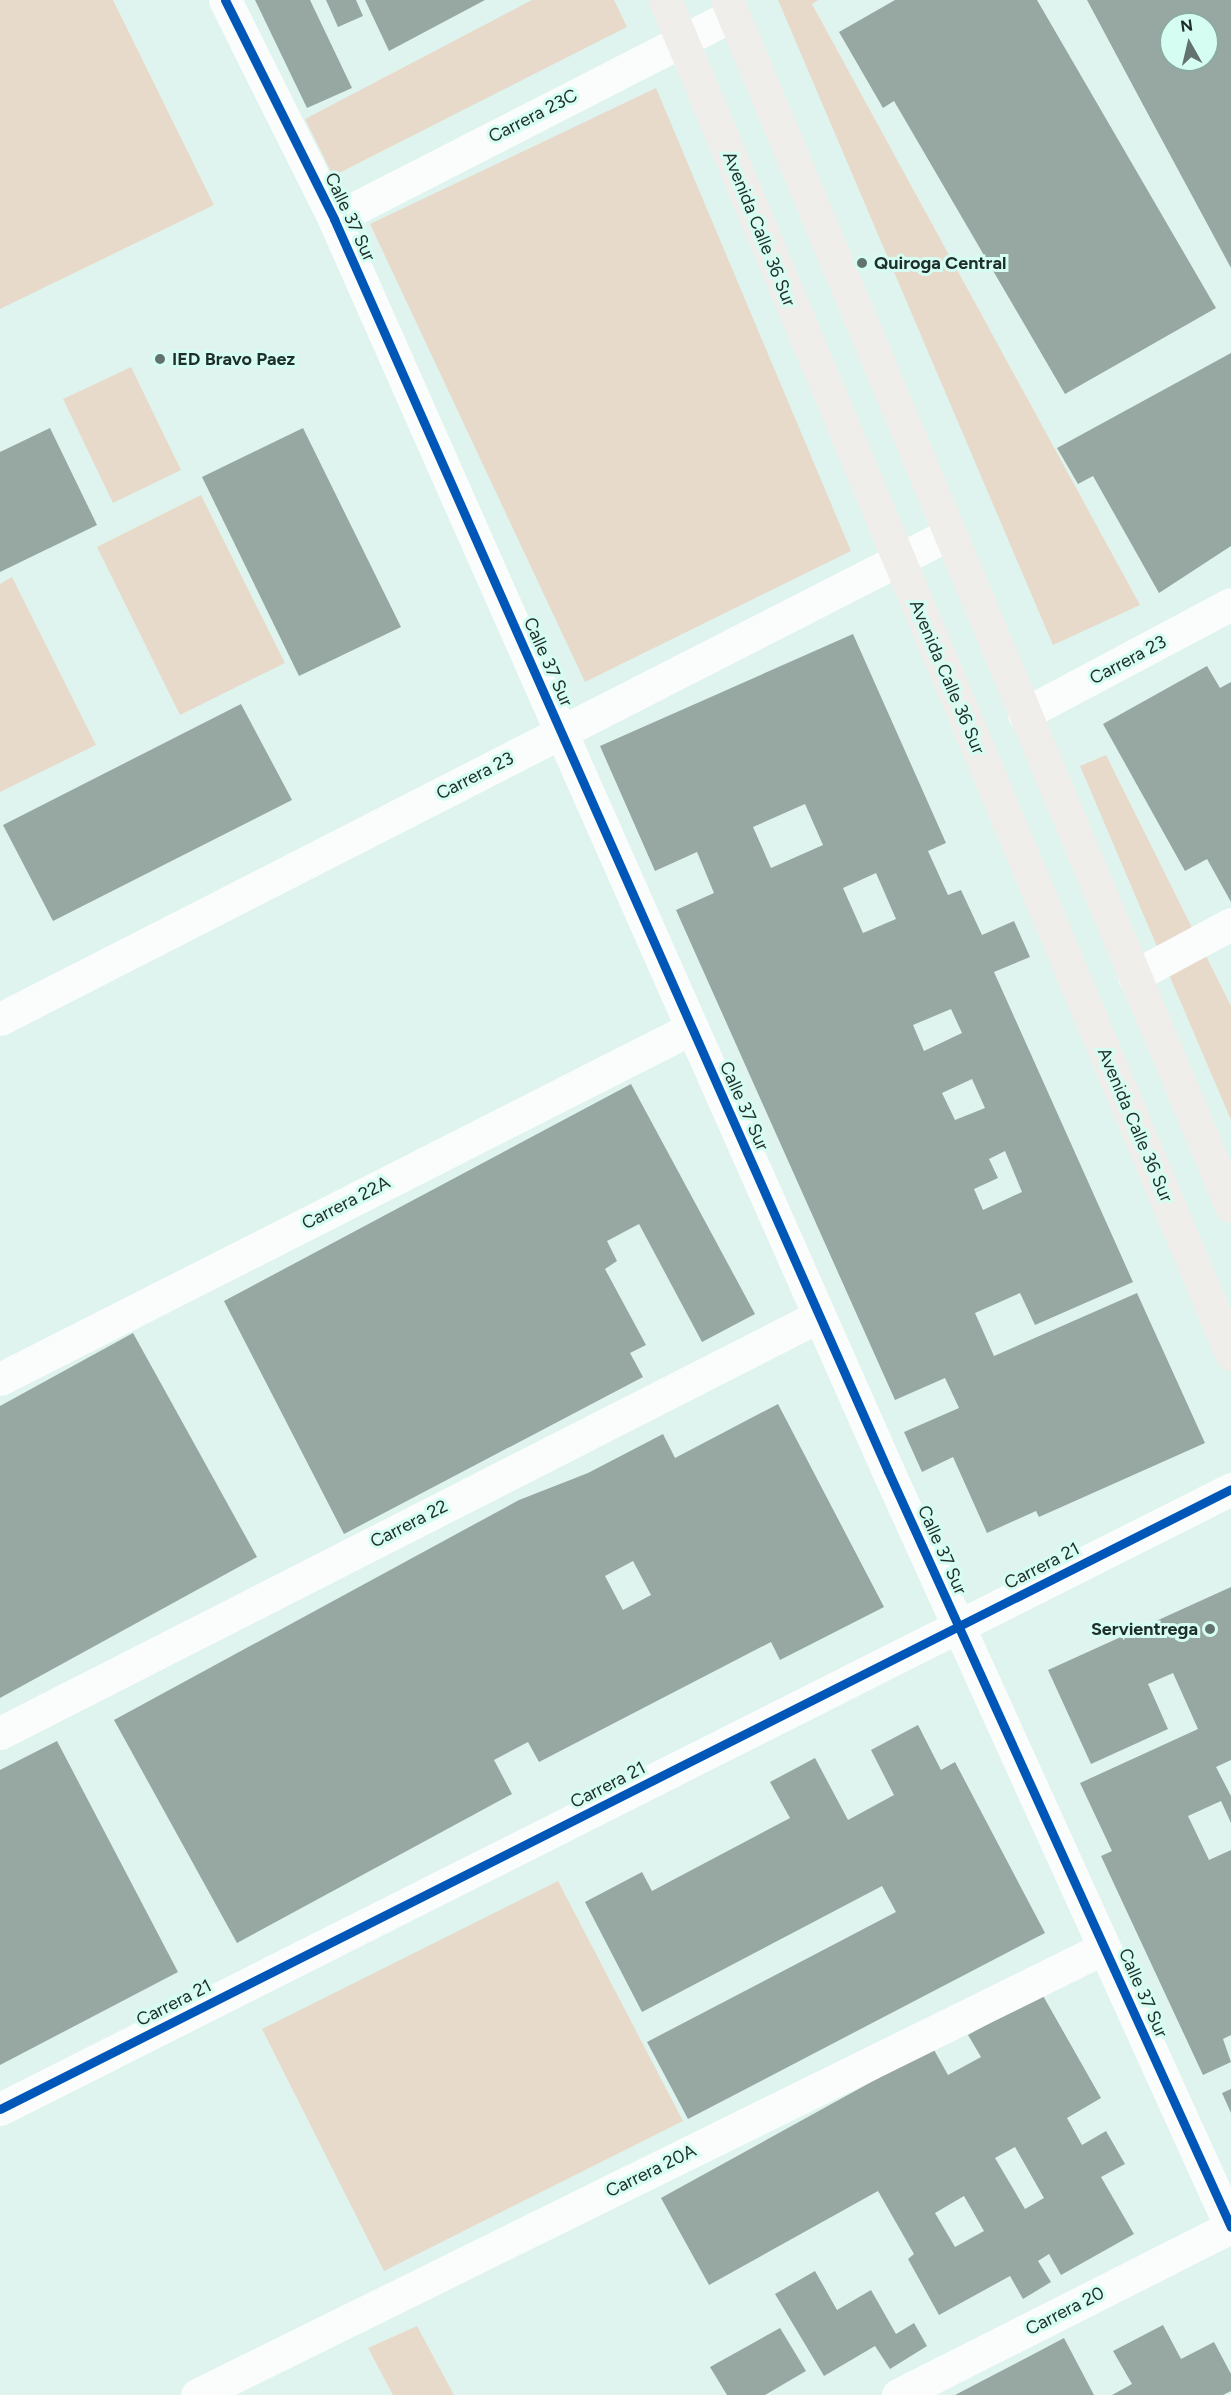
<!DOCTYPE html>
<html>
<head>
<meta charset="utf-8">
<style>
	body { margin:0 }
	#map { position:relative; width:1231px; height:2395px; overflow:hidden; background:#dff4ee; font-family:Figtree,sans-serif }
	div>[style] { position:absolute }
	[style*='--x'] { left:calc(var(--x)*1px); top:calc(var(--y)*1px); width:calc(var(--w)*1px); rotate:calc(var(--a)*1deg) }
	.green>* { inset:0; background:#e8dacb }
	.building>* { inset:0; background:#97a8a3 }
	.minor>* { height:33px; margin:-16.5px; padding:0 16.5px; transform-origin:16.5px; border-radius:16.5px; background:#fafdfc }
	.major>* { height:33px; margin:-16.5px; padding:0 16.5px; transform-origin:16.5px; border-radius:16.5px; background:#f0eeea }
	.cycleway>* { height:9px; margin:-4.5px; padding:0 4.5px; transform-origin:4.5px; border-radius:4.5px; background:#0057b8 }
	.dots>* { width:16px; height:16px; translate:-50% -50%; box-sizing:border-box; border:3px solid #d6fdf2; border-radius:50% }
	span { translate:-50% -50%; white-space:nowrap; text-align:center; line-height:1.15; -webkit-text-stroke:6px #d6fdf2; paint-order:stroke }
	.street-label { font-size:18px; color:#1f2e2a }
	.poi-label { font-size:18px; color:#1f2e2a; font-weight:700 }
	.left { translate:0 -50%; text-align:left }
	.right { translate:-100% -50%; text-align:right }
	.north { position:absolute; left:1159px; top:12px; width:60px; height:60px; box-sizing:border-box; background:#d6fdf2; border:2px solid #8daaa2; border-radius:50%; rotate:352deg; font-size:16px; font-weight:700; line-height:24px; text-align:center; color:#1f2e2a }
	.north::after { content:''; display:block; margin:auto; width:21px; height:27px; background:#62736f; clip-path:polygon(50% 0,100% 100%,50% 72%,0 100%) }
</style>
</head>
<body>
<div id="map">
	<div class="green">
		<i style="clip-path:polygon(0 0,113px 0,214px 205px,0 309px)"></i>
		<i style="clip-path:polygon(532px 0,614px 0,627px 27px,333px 176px,305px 119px)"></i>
		<i style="clip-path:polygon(778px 0,819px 0,812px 4px,1140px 605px,1053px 645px)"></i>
		<i style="clip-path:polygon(656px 88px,851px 551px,585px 682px,370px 224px)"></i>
		<i style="clip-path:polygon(131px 367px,181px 470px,113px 503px,63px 399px)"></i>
		<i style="clip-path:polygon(201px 495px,285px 663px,180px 715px,97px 547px)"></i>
		<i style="clip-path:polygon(12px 577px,96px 745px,0 792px,0 584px)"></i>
		<i style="clip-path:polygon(1106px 755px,1231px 1006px,1231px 1120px,1080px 766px)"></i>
		<i style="clip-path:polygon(558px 1881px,683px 2121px,384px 2271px,262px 2029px)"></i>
		<i style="clip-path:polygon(417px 2326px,454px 2395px,393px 2395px,368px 2348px)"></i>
	</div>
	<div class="building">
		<i style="clip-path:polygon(255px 0,310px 0,352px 88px,307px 108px)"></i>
		<i style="clip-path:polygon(326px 0,356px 0,363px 16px,338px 27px)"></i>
		<i style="clip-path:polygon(365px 0,485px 0,389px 51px)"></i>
		<i style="clip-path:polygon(895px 0,1037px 0,1216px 308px,1065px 394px,894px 101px,883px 108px,839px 32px)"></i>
		<i style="clip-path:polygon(evenodd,1087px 0,1231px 0,1231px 268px,1141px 101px,1087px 0,1171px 24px,1207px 24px,1207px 60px,1171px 60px,1171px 24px)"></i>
		<i style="clip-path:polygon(1231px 353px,1231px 546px,1159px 593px,1093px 476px,1078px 484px,1057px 448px)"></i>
		<i style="clip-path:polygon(50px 428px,97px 525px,0 572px,0 452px)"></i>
		<i style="clip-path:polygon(303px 428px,401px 627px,299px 676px,202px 477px)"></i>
		<i style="clip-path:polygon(evenodd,853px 634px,946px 843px,928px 851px,948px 895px,961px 890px,982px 935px,1014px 921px,1030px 957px,994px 972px,1133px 1282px,1035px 1325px,1020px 1293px,975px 1313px,994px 1356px,1137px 1293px,1205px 1443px,1039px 1517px,1036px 1511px,987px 1533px,953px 1457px,922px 1472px,904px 1432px,959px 1408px,945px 1378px,895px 1400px,676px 910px,714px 893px,697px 852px,655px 871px,600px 746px,853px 634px,805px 804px,823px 845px,771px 868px,753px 827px,805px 804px,853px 634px,876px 873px,896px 919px,863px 933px,843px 888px,876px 873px,853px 634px,951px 1009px,962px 1033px,924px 1051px,913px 1025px,951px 1009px,853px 634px,972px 1079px,985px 1108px,955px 1120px,942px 1093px,972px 1079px,853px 634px,1005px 1151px,1022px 1192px,983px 1210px,974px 1189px,998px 1178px,989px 1159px,1005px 1151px)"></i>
		<i style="clip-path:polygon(1207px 666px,1220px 688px,1231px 682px,1231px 902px,1207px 859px,1185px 871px,1103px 724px)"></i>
		<i style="clip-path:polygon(241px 704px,292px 800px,53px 921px,3px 825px)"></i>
		<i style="clip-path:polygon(631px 1084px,755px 1314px,702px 1342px,639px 1224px,607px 1241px,617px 1261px,605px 1269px,646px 1345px,630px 1353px,643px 1377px,344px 1534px,224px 1301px)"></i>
		<i style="clip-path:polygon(133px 1333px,257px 1557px,0 1698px,0 1406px)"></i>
		<i style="clip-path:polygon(evenodd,778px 1404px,884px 1607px,780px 1660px,771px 1642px,539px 1762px,528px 1742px,494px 1760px,512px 1794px,237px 1943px,114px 1720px,519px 1500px,588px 1473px,663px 1434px,675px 1458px,778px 1404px,633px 1561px,651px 1595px,623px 1610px,605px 1576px,633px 1561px)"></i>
		<i style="clip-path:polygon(1231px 1587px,1231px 1760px,1216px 1767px,1231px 1796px,1231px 1823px,1221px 1801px,1188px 1816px,1209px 1860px,1231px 1850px,1231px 2035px,1223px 2039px,1231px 2062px,1203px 2075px,1101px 1856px,1112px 1851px,1080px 1783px,1198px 1729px,1173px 1673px,1148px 1684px,1168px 1729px,1091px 1764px,1048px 1670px)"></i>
		<i style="clip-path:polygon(918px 1725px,941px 1770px,955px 1762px,1045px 1933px,688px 2119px,647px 2042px,896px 1912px,882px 1886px,642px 2012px,585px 1902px,642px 1872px,652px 1891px,790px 1818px,770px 1782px,815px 1758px,848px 1820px,894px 1795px,871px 1750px)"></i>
		<i style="clip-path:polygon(57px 1741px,178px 1972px,0 2065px,0 1770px)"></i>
		<i style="clip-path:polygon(evenodd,1042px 1994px,1101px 2098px,1067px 2118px,1082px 2145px,1106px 2131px,1125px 2164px,1101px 2177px,1134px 2234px,1061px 2275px,1049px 2254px,1038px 2261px,1051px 2282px,1023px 2299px,1010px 2276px,939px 2315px,908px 2259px,914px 2254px,878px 2191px,709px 2285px,661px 2198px,933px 2048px,948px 2075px,981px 2057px,968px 2035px,1042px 1994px,1015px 2147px,1044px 2198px,1025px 2209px,995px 2158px,1015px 2147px,1042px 1994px,964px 2196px,984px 2231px,955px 2247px,935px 2213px,964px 2196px)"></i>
		<i style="clip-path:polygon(1231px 2089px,1231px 2113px,1222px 2093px)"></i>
		<i style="clip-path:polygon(815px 2271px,837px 2310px,871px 2290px,896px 2334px,914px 2323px,927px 2346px,890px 2369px,875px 2346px,824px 2376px,775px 2294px)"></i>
		<i style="clip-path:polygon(1163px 2325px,1181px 2359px,1214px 2342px,1231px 2374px,1231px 2391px,1223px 2395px,1112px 2395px,1132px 2384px,1113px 2351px)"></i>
		<i style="clip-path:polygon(780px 2328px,806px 2371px,765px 2395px,727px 2395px,710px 2367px)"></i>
		<i style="clip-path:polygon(1064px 2338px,1094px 2395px,955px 2395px,1030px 2356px)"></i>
	</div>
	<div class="minor">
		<i style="--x:225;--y:0;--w:245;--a:63.5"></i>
		<i style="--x:334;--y:219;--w:1369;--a:66.13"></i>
		<i style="--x:888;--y:1471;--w:830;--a:65.6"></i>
		<i style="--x:334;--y:219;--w:448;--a:-27.1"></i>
		<i style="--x:1024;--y:714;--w:234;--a:-28"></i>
		<i style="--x:1134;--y:976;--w:110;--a:-28.2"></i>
		<i style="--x:0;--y:1019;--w:1066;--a:-27.07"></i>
		<i style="--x:0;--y:1379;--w:776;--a:-26.9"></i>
		<i style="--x:0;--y:1733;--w:919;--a:-26.98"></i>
		<i style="--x:0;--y:2109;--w:1378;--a:-26.73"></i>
		<i style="--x:197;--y:2395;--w:1011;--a:-26.24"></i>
		<i style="--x:898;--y:2395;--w:373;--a:-26.8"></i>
	</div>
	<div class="major">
		<i style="--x:665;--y:0;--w:1468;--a:67.31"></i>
		<i style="--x:727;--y:0;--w:1307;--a:67.32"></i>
	</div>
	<div class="cycleway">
		<i style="--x:225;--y:0;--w:245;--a:63.5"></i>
		<i style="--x:334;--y:219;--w:1369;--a:66.13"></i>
		<i style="--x:888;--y:1471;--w:830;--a:65.6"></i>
		<i style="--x:0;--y:2109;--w:1378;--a:-26.73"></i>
	</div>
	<div class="dots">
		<i style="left:862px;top:263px;background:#62736f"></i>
		<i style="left:160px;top:359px;background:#62736f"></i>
		<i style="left:1210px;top:1629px;background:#62736f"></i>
	</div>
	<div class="street-label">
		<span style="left:533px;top:116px;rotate:-27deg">Carrera 23C</span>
		<span style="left:350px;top:217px;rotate:65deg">Calle 37 Sur</span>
		<span style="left:759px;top:229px;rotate:68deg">Avenida Calle 36 Sur</span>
		<span style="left:1128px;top:660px;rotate:-28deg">Carrera 23</span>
		<span style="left:548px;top:662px;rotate:66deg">Calle 37 Sur</span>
		<span style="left:947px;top:677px;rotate:67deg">Avenida Calle 36 Sur</span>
		<span style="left:475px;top:776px;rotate:-27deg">Carrera 23</span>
		<span style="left:744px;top:1106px;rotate:66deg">Calle 37 Sur</span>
		<span style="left:1135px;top:1125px;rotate:67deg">Avenida Calle 36 Sur</span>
		<span style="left:346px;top:1203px;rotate:-27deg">Carrera 22A</span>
		<span style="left:409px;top:1524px;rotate:-27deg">Carrera 22</span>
		<span style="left:942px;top:1550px;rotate:66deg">Calle 37 Sur</span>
		<span style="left:1042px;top:1566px;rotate:-27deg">Carrera 21</span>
		<span style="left:608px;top:1785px;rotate:-27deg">Carrera 21</span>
		<span style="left:1143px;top:1993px;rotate:66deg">Calle 37 Sur</span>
		<span style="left:174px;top:2003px;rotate:-27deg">Carrera 21</span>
		<span style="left:651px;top:2171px;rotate:-26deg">Carrera 20A</span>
		<span style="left:1065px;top:2311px;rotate:-27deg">Carrera 20</span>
	</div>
	<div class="poi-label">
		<span class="left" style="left:874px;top:263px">Quiroga Central</span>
		<span class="left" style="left:172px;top:359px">IED Bravo Paez</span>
		<span class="right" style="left:1198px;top:1629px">Servientrega</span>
	</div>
	<div class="north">N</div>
</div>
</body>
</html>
